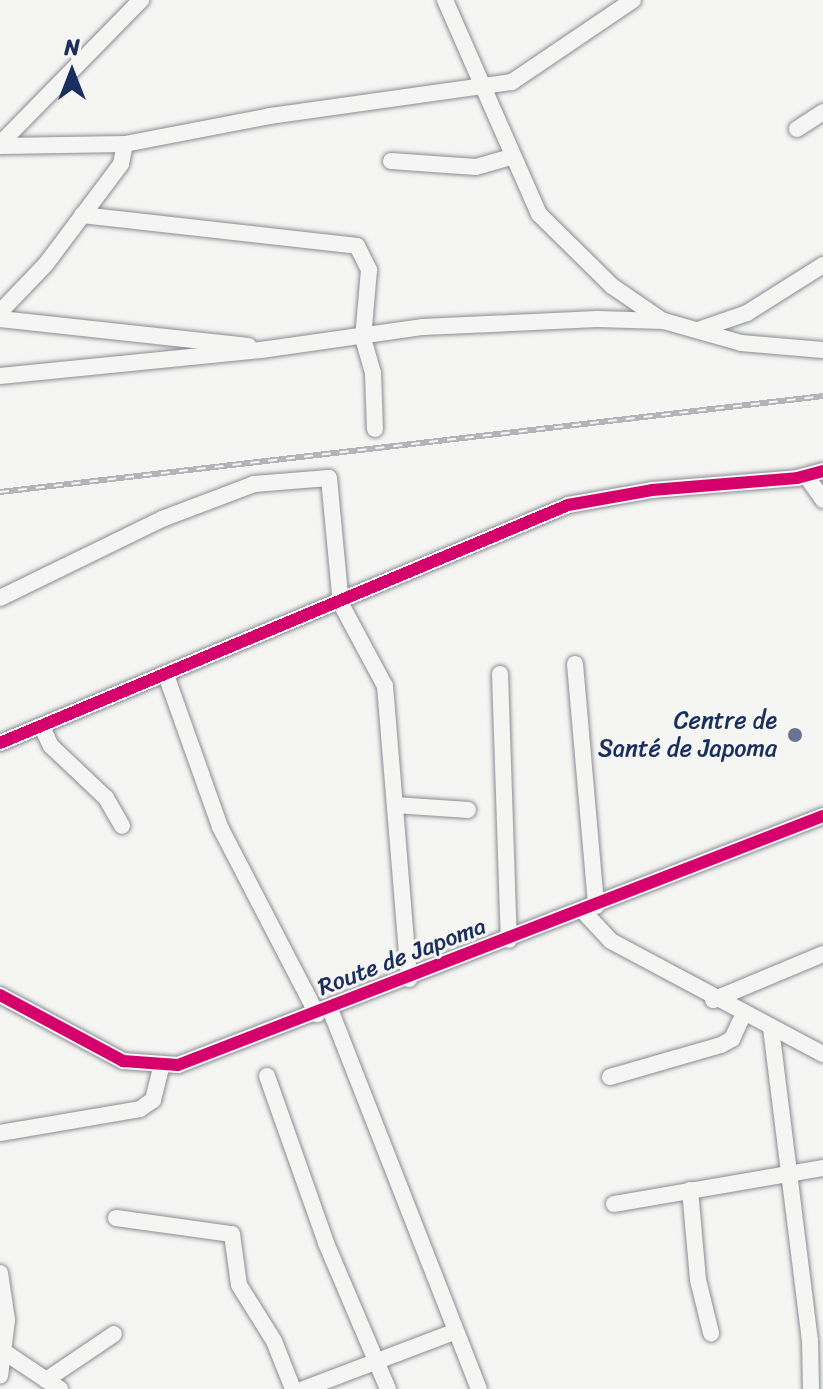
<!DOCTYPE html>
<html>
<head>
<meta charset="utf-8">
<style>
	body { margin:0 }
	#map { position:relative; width:823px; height:1389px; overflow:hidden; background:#f5f5f3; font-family:Sriracha,sans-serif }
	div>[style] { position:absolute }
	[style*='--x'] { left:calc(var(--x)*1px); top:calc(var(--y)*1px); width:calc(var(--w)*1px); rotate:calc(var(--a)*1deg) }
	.roads { filter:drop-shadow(0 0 2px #898d95) drop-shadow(0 0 2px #898d95) }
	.minor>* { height:16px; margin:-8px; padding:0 8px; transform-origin:8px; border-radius:8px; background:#f5f5f3 }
	.rail>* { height:6px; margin-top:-3px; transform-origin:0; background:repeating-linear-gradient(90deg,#f6f6f2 0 9px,#b2b4b9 0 18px); box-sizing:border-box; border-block:2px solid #b2b4b9 }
	.cycleway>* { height:12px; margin:-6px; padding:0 6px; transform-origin:6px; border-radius:6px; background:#d6006c }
	.dots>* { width:22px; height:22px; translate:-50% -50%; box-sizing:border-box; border:4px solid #f6f6f2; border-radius:50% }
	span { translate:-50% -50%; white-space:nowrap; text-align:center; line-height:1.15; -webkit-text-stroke:6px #f6f6f2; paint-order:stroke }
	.poi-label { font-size:24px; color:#1b2f5e }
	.right { translate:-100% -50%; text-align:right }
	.street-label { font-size:24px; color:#1b2f5e }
	.north { position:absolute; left:32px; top:32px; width:80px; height:80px; -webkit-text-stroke:6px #f6f6f2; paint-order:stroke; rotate:0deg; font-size:22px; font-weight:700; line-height:32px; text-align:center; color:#1b2f5e }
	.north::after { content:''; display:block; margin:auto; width:28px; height:36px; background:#1b2f5e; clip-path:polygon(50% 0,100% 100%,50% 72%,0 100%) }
</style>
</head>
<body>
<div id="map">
	<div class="roads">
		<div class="minor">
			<i style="--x:445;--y:0;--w:234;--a:66.3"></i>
			<i style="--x:539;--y:214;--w:103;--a:44.6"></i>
			<i style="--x:612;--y:286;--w:62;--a:34.5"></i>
			<i style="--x:797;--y:129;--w:31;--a:-33"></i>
			<i style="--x:0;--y:144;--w:202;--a:-45.6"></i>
			<i style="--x:0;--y:146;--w:125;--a:-0.9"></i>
			<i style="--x:125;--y:144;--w:148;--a:-10.9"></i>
			<i style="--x:270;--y:116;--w:244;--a:-8"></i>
			<i style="--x:512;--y:82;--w:146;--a:-34.1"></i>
			<i style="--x:391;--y:161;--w:85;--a:4"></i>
			<i style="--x:476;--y:167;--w:35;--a:-16"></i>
			<i style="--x:82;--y:215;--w:277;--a:6.4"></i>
			<i style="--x:357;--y:246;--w:27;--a:63"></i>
			<i style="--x:369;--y:270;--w:68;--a:95"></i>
			<i style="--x:363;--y:338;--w:36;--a:74"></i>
			<i style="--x:373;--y:373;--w:56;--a:88"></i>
			<i style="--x:0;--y:312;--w:66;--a:-46.2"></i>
			<i style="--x:46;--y:264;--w:125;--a:-53.1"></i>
			<i style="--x:121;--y:164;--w:20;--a:-79"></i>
			<i style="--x:0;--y:319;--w:250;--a:6.2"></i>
			<i style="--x:698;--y:330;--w:52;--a:-19.1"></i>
			<i style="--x:747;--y:313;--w:90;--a:-32.3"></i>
			<i style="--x:0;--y:376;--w:262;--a:-5.7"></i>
			<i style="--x:261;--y:350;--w:164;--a:-8.1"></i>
			<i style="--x:423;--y:327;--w:174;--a:-2.6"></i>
			<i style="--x:597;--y:319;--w:67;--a:1.7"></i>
			<i style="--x:664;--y:321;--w:80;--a:15.9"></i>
			<i style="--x:741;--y:343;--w:82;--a:4.9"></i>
			<i style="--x:807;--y:477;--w:28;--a:55"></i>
			<i style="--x:0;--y:598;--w:180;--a:-26"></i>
			<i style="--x:162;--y:519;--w:98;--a:-20.8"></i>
			<i style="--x:254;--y:484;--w:75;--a:-4.6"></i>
			<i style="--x:329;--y:478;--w:127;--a:84.6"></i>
			<i style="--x:341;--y:604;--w:93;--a:61.8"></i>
			<i style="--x:385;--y:686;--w:294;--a:85.3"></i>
			<i style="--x:575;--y:664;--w:243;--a:85"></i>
			<i style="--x:500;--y:674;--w:266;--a:88.1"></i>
			<i style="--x:166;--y:675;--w:161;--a:70.4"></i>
			<i style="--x:220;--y:827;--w:211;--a:62.6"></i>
			<i style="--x:42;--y:727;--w:21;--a:65"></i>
			<i style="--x:51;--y:746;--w:76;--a:43.4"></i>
			<i style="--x:106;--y:798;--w:32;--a:60"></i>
			<i style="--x:0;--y:743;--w:616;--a:-22.73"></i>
			<i style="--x:568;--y:505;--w:85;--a:-10.1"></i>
			<i style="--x:652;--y:490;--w:145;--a:-4.7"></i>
			<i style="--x:797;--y:478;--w:27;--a:-15"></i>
			<i style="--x:395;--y:805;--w:73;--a:3.9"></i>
			<i style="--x:583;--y:911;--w:41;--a:47"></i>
			<i style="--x:611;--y:941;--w:240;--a:28.1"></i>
			<i style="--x:0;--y:995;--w:140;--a:28.2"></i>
			<i style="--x:123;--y:1061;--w:55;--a:4.2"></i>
			<i style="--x:178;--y:1065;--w:691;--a:-21.11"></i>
			<i style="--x:713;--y:1000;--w:119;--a:-22.7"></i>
			<i style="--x:330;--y:1009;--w:408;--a:68.6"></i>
			<i style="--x:771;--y:1028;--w:315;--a:82.9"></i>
			<i style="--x:810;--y:1341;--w:48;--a:88.8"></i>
			<i style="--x:267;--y:1076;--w:177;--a:70.5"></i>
			<i style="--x:326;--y:1243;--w:159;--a:67"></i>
			<i style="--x:610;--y:1077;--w:116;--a:-16.1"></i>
			<i style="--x:721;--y:1045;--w:13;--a:-29"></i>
			<i style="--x:732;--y:1039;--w:26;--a:-65"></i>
			<i style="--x:0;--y:1133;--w:142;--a:-9.7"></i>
			<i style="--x:140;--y:1109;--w:16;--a:-35"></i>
			<i style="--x:153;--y:1100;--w:36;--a:-76"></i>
			<i style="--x:690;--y:1190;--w:90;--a:84.9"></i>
			<i style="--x:698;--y:1280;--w:55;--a:76.2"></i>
			<i style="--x:614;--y:1204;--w:212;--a:-9.8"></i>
			<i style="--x:116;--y:1218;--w:117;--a:7.9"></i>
			<i style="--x:232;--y:1234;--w:51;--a:82.2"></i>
			<i style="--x:239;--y:1285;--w:66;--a:58"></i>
			<i style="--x:274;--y:1341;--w:52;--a:68.4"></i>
			<i style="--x:0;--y:1273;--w:48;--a:81.5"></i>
			<i style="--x:7;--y:1320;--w:56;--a:97.1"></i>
			<i style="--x:6;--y:1353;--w:65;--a:33.7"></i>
			<i style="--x:46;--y:1380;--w:82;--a:-34.1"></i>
			<i style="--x:304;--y:1389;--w:160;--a:-20.8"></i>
		</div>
	</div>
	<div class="rail">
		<i style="--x:0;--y:492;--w:829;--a:-6.65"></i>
	</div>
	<div class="cycleway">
		<i style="--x:0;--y:743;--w:616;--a:-22.73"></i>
		<i style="--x:568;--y:505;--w:85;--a:-10.1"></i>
		<i style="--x:652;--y:490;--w:145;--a:-4.7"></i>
		<i style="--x:797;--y:478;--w:27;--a:-15"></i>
		<i style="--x:0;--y:995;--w:140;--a:28.2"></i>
		<i style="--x:123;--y:1061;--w:55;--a:4.2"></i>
		<i style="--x:178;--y:1065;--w:691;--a:-21.11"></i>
	</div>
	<div class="dots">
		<i style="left:795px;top:735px;background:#677492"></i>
	</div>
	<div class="poi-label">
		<span class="right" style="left:777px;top:735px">Centre de<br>Santé de Japoma</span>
	</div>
	<div class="street-label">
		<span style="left:402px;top:957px;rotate:-21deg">Route de Japoma</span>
	</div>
	<div class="north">N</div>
</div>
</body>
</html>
